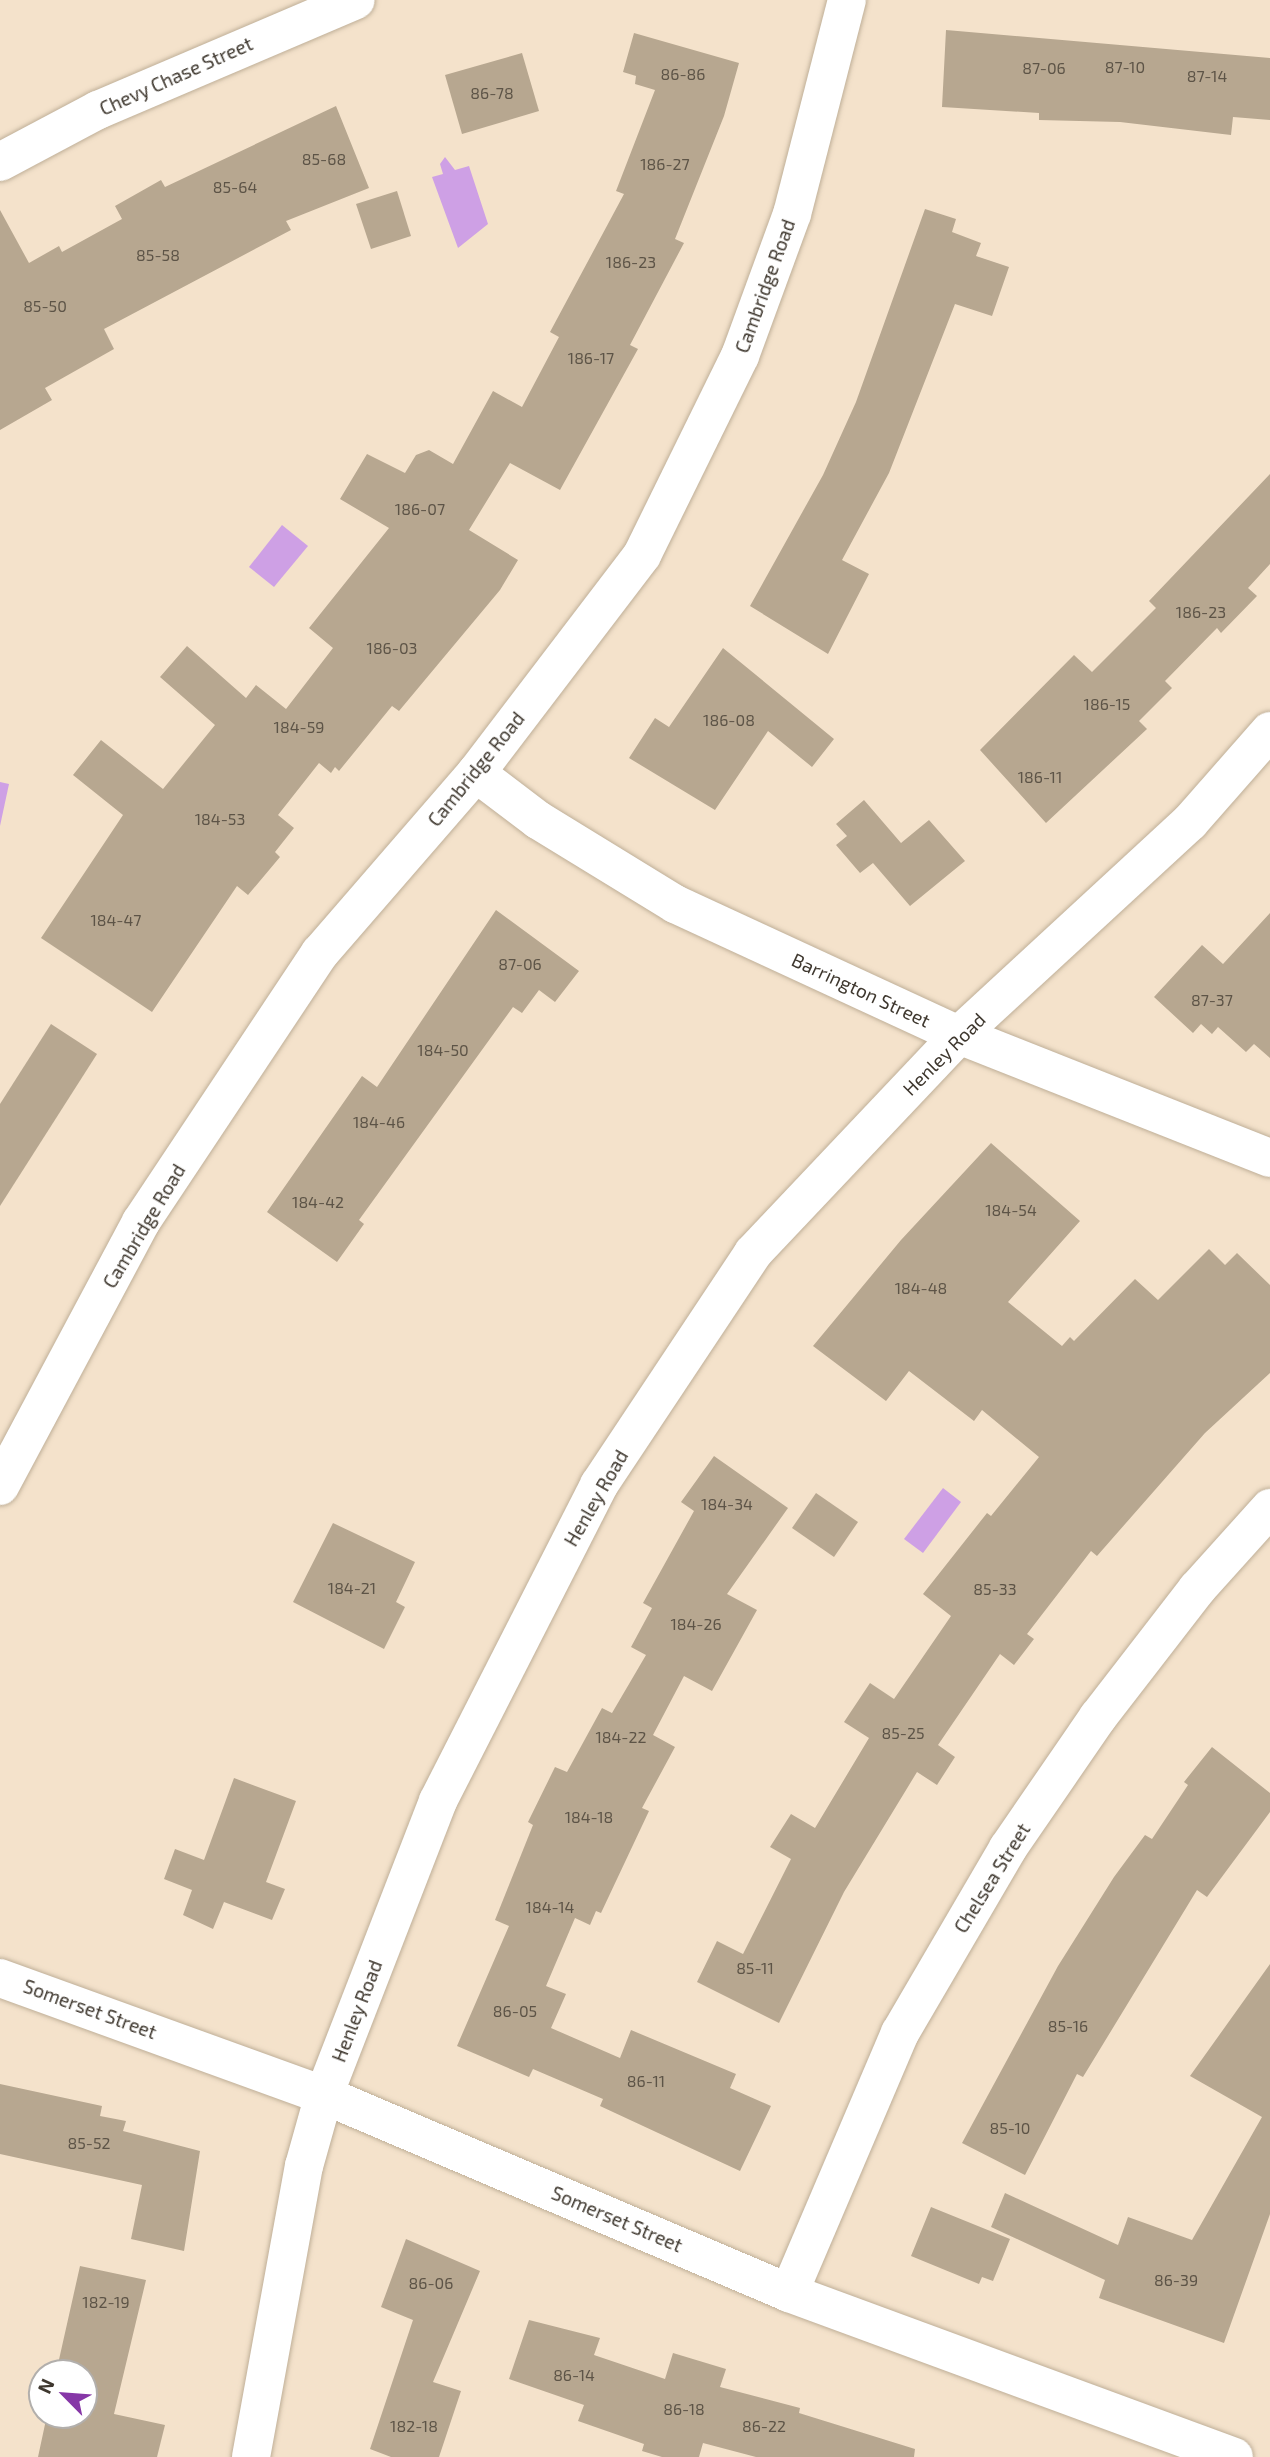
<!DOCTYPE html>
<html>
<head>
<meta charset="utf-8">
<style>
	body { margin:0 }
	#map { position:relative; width:1270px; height:2457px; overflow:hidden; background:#f4e2cb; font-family:"Exo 2",sans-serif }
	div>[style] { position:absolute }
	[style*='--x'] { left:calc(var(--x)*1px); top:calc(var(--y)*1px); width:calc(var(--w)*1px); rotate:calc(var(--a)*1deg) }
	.water>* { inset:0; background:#cea0e5 }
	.building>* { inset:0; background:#b7a790 }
	.roads { filter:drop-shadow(0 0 2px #bfaf98) drop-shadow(0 0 2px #bfaf98) }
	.minor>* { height:38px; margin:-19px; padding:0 19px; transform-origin:19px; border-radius:19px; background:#fff }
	span { translate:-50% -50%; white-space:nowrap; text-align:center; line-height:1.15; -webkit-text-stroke:5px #fff; paint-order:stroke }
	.number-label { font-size:16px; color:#5d5447 }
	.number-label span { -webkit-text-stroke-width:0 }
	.street-label { font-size:19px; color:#3f382f }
	.north { position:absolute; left:28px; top:2359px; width:70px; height:70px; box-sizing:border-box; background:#fff; border:2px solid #b2afac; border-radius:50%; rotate:295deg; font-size:19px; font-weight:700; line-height:28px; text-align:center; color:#3f382f }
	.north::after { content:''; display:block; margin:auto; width:24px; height:32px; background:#8637a7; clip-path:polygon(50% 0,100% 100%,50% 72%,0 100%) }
</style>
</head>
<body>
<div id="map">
	<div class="water">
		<i style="clip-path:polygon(445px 157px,455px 170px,469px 166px,488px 224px,458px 248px,432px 177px,443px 174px,440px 164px)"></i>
		<i style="clip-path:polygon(282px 525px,308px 546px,274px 587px,249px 567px)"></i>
		<i style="clip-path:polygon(0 782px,9px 784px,0 826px)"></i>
		<i style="clip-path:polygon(943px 1488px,961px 1502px,923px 1553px,904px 1539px)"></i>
	</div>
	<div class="building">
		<i style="clip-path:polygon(946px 30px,1270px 58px,1270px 120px,1233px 117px,1231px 135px,1120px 122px,1039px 120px,1039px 113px,942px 107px)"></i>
		<i style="clip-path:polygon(634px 33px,739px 63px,724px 116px,675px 239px,684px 243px,630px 345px,638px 349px,560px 490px,510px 463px,469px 530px,518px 560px,500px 590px,399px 711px,392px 706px,339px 771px,335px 767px,331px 773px,319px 763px,278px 815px,294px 828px,275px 852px,280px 857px,248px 895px,237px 886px,152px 1012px,41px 938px,123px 815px,73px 775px,101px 740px,163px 789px,215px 725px,160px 677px,187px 646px,246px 698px,256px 685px,286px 709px,333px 648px,309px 628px,389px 528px,340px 499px,367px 454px,405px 473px,416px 455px,429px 450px,453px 464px,493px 391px,522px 407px,559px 337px,550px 332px,624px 194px,616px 191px,655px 90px,635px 84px,636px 76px,623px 72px)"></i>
		<i style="clip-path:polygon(522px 53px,539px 111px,462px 134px,445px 75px)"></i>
		<i style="clip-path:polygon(336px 106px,369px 188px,286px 221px,291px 230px,104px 329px,114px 349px,45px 388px,52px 400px,0 430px,0 210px,29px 263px,59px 246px,62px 252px,122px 219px,115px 206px,161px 180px,165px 187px)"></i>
		<i style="clip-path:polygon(397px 191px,411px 236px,371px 249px,356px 204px)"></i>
		<i style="clip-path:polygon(925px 209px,956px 219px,952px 232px,981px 243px,976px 256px,1009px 267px,992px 316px,955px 304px,889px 473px,842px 560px,869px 574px,828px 654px,750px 606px,823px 475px,856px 402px)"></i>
		<i style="clip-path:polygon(1270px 474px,1270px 564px,1248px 588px,1257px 596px,1221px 633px,1217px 628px,1165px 681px,1172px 688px,1139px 721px,1147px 729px,1046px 823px,980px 750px,1074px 655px,1092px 672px,1156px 608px,1149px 601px)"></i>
		<i style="clip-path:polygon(723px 648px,834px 739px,812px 767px,768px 731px,715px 810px,629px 758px,655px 718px,669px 727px)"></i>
		<i style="clip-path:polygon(864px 800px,901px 843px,929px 820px,965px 861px,910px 906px,873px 863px,860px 873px,836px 845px,847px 836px,836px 824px)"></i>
		<i style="clip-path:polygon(496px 910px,579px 971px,555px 1002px,539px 990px,522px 1013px,513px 1007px,359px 1220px,364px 1224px,337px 1262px,267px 1212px,362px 1076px,377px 1087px)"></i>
		<i style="clip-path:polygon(1270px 913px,1270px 1058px,1254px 1044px,1246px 1052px,1218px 1027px,1212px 1034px,1201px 1024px,1193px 1033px,1154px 997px,1202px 945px,1223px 964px)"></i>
		<i style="clip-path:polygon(51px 1024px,97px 1054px,0 1206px,0 1104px)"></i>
		<i style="clip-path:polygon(991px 1143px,1080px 1221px,1008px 1302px,1062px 1346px,1070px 1337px,1074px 1341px,1135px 1279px,1158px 1300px,1209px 1249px,1225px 1265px,1237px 1253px,1270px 1285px,1270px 1373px,1205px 1433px,1097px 1556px,1091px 1551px,1027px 1634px,1034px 1639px,1014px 1665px,1000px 1654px,938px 1745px,955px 1757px,937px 1785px,917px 1772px,844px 1892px,779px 2023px,697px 1982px,717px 1941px,743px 1954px,791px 1859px,770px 1847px,791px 1814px,815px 1828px,869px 1738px,844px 1722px,870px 1683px,894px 1699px,951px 1616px,923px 1594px,987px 1513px,991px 1516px,1039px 1457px,982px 1410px,974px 1421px,909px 1371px,886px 1401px,813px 1346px,901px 1240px)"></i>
		<i style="clip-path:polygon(714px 1456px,788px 1508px,727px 1594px,757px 1610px,712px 1691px,684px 1676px,653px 1735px,675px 1747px,642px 1808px,649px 1811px,601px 1913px,596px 1911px,590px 1925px,575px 1918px,546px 1986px,566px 1994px,551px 2028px,620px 2058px,631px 2030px,736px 2074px,730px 2088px,771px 2106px,740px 2171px,600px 2106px,603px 2099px,533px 2069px,529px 2077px,457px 2046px,509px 1926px,495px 1920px,533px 1825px,528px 1822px,555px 1767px,567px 1772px,602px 1708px,612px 1713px,646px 1655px,631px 1647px,652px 1608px,643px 1603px,694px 1511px,681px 1502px)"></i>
		<i style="clip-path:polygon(816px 1493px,858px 1522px,834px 1557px,792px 1528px)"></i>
		<i style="clip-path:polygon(333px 1523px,415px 1562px,396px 1602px,405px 1607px,384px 1649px,293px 1602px)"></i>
		<i style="clip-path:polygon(1212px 1747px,1270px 1793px,1270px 1812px,1207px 1897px,1197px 1890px,1083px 2077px,1077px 2074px,1025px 2175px,962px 2143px,1058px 1966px,1114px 1877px,1145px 1835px,1152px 1839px,1188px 1785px,1184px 1782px)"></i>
		<i style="clip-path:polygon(234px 1778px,296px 1801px,266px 1882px,285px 1889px,272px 1920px,224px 1902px,213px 1929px,183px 1915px,192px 1890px,164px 1879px,175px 1849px,204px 1860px)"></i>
		<i style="clip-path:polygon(1270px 1964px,1270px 2214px,1224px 2343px,1099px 2298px,1105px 2280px,991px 2227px,1005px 2193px,1118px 2245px,1128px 2217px,1192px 2240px,1262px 2117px,1190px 2076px)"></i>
		<i style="clip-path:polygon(0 2084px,102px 2106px,100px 2116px,126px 2121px,123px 2131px,200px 2151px,184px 2251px,131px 2239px,142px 2185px,0 2154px)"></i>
		<i style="clip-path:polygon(931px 2207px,1010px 2239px,993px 2281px,982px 2277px,979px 2284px,911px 2256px)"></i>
		<i style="clip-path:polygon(406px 2239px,480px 2271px,433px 2382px,461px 2391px,439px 2457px,391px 2457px,370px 2449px,413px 2320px,381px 2307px)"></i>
		<i style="clip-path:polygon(80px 2266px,146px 2280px,114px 2414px,165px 2425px,157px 2457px,38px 2457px,47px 2415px,84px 2415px,84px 2373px,56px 2373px)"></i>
		<i style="clip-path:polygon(529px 2320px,600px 2338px,594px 2355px,665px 2379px,673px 2353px,726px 2369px,720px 2387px,800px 2408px,799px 2413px,915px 2449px,914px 2457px,756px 2457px,703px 2443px,699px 2457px,662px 2457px,642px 2451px,644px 2444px,578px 2421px,584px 2405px,509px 2379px)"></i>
	</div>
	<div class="roads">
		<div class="minor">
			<i style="--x:0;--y:162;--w:111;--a:-28"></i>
			<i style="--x:98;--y:110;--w:280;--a:-23.1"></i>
			<i style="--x:476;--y:773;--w:78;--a:37.2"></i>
			<i style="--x:538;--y:820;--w:161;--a:31.5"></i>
			<i style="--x:675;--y:904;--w:313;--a:24.8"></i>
			<i style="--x:959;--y:1035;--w:334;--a:21.6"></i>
			<i style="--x:0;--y:1486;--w:299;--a:-61.9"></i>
			<i style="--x:141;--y:1222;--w:323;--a:-56.4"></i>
			<i style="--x:320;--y:953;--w:238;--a:-49.1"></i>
			<i style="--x:476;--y:773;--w:274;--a:-52.7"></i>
			<i style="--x:642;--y:555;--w:222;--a:-63.8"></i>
			<i style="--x:740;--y:356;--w:151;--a:-69.9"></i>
			<i style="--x:792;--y:214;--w:221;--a:-75.6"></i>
			<i style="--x:0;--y:1978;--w:344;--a:19.9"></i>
			<i style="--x:324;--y:2095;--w:505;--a:23.06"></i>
			<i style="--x:789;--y:2293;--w:474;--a:20.2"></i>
			<i style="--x:789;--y:2293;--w:283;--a:-66.9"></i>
			<i style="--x:900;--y:2033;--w:214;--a:-59.7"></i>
			<i style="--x:1008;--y:1848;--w:159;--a:-55.5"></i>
			<i style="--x:1098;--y:1717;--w:162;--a:-52.3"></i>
			<i style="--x:1197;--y:1589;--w:109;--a:-48"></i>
			<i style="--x:251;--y:2457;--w:296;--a:-79.7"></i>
			<i style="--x:304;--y:2166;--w:74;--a:-74.3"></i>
			<i style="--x:324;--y:2095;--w:315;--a:-68.8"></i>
			<i style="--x:438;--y:1801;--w:355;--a:-63"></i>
			<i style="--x:599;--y:1485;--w:278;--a:-56.4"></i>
			<i style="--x:753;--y:1253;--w:300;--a:-46.6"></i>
			<i style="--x:959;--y:1035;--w:314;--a:-42.7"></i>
			<i style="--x:1190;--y:822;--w:121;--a:-48.7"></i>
		</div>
	</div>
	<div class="number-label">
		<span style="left:1125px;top:67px">87-10</span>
		<span style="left:1044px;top:68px">87-06</span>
		<span style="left:683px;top:74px">86-86</span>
		<span style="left:1207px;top:76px">87-14</span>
		<span style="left:492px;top:93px">86-78</span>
		<span style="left:324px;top:159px">85-68</span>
		<span style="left:665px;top:164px">186-27</span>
		<span style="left:235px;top:187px">85-64</span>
		<span style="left:158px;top:255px">85-58</span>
		<span style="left:631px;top:262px">186-23</span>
		<span style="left:45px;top:306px">85-50</span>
		<span style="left:591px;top:358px">186-17</span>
		<span style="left:420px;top:509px">186-07</span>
		<span style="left:1201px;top:612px">186-23</span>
		<span style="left:392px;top:648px">186-03</span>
		<span style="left:1107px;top:704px">186-15</span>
		<span style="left:729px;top:720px">186-08</span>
		<span style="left:299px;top:727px">184-59</span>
		<span style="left:1040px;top:777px">186-11</span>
		<span style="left:220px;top:819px">184-53</span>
		<span style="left:116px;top:920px">184-47</span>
		<span style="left:520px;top:964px">87-06</span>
		<span style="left:1212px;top:1000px">87-37</span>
		<span style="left:443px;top:1050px">184-50</span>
		<span style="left:379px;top:1122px">184-46</span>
		<span style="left:318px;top:1202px">184-42</span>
		<span style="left:1011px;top:1210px">184-54</span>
		<span style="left:921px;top:1288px">184-48</span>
		<span style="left:727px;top:1504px">184-34</span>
		<span style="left:352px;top:1588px">184-21</span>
		<span style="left:995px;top:1589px">85-33</span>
		<span style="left:696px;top:1624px">184-26</span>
		<span style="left:903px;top:1733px">85-25</span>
		<span style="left:621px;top:1737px">184-22</span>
		<span style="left:589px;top:1817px">184-18</span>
		<span style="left:550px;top:1907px">184-14</span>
		<span style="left:755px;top:1968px">85-11</span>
		<span style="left:515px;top:2011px">86-05</span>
		<span style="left:1068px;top:2026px">85-16</span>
		<span style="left:646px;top:2081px">86-11</span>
		<span style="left:1010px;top:2128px">85-10</span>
		<span style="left:89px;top:2143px">85-52</span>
		<span style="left:1176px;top:2280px">86-39</span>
		<span style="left:431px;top:2283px">86-06</span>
		<span style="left:106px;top:2302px">182-19</span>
		<span style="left:574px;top:2375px">86-14</span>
		<span style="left:684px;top:2409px">86-18</span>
		<span style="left:414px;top:2426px">182-18</span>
		<span style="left:764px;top:2426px">86-22</span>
	</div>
	<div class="street-label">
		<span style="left:176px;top:76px;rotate:-24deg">Chevy Chase Street</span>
		<span style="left:765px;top:286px;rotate:-70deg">Cambridge Road</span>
		<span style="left:476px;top:769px;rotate:-51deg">Cambridge Road</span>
		<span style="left:861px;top:990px;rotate:25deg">Barrington Street</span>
		<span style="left:944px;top:1054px;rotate:-45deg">Henley Road</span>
		<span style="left:144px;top:1226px;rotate:-59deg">Cambridge Road</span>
		<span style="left:596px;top:1498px;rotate:-60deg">Henley Road</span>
		<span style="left:992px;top:1878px;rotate:-58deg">Chelsea Street</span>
		<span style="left:90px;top:2009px;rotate:20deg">Somerset Street</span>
		<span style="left:357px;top:2011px;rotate:-69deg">Henley Road</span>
		<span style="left:617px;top:2219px;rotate:23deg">Somerset Street</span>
	</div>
	<div class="north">N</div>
</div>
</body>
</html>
